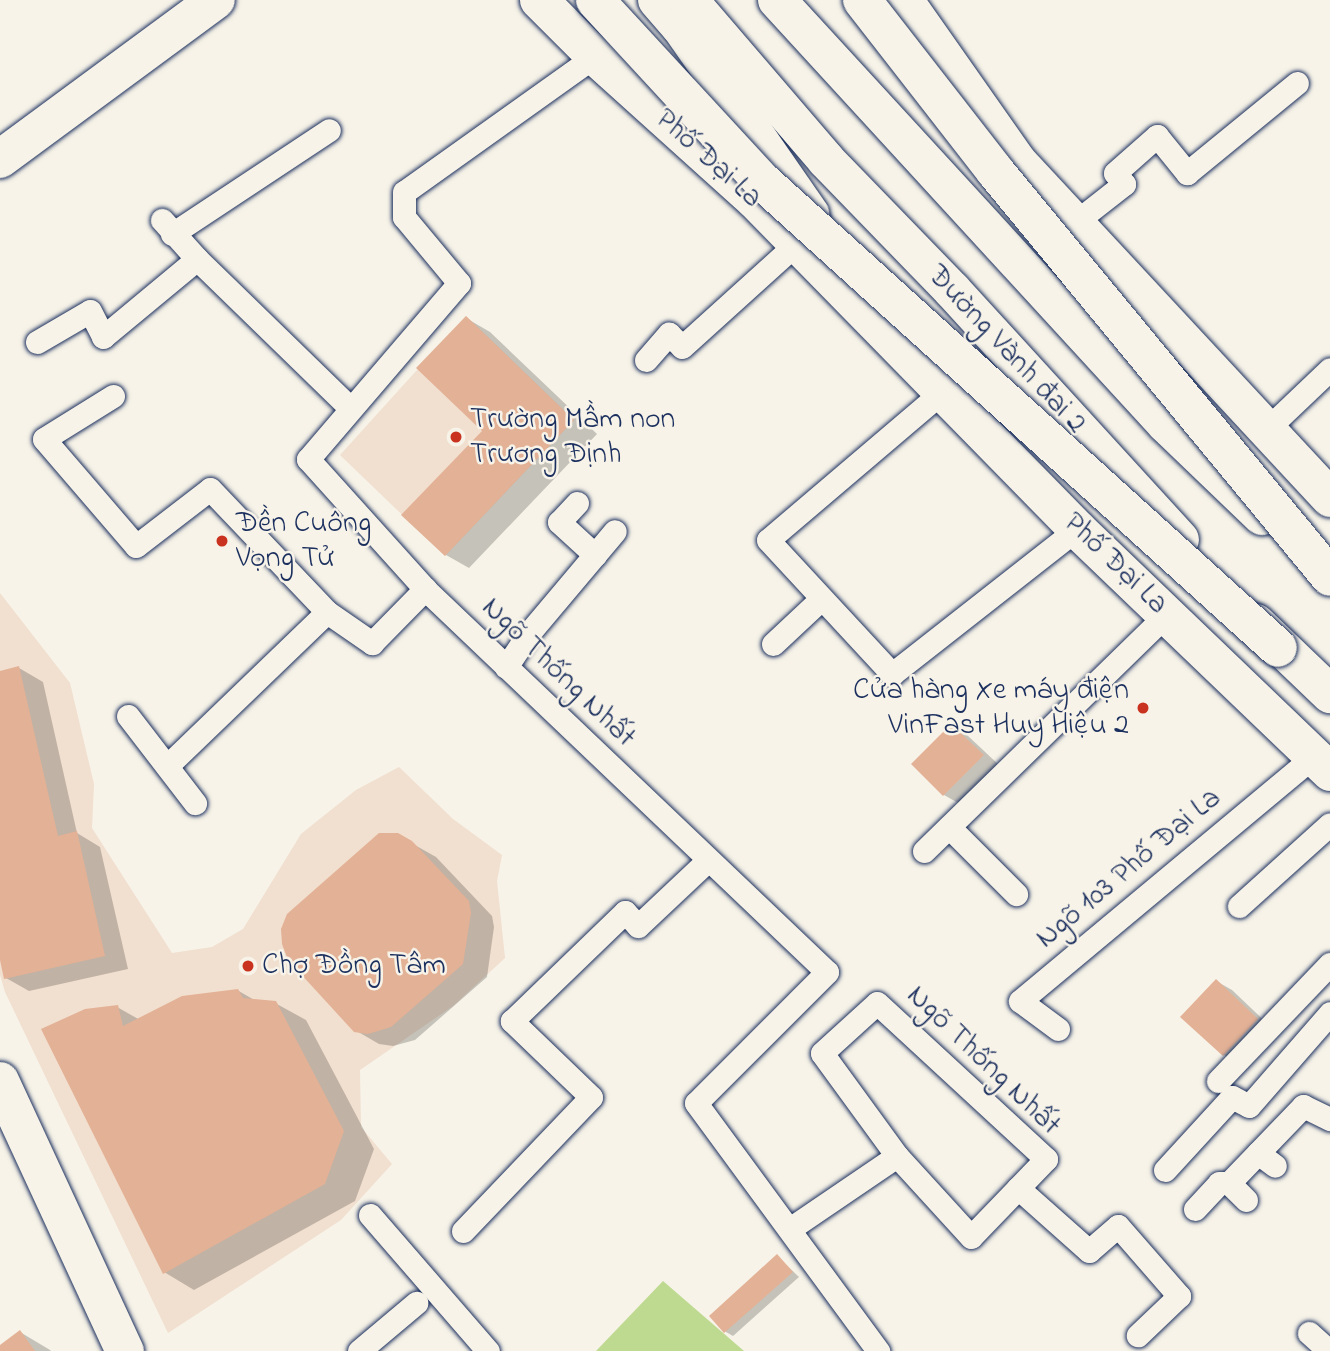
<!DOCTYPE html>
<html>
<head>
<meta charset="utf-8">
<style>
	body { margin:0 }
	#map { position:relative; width:1330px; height:1351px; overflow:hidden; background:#f7f3e8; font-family:"Indie Flower",sans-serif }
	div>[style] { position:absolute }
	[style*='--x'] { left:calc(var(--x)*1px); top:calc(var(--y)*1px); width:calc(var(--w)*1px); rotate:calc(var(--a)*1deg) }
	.built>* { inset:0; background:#f1dfcf }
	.green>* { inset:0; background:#bed990 }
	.shadow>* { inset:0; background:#0003 }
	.building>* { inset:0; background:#e3b195 }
	.roads { filter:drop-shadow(0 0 2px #1b2f5e) drop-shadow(0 0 2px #1b2f5e) }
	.service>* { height:23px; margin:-11.5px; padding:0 11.5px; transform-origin:11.5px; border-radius:11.5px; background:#f7f3e8 }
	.minor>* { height:38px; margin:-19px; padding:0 19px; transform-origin:19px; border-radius:19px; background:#f7f3e8 }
	.tertiary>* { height:38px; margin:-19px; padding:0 19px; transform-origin:19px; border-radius:19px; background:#f7f3e8 }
	.primary>* { height:38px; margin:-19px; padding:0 19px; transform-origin:19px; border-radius:19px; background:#f7f3e8 }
	.trunk>* { height:38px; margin:-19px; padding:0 19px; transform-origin:19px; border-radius:19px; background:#f7f3e8 }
	.bridges { filter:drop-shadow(0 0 2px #1b2f5e) drop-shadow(0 0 2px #1b2f5e) }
	.trunk-bridge>* { height:38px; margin:-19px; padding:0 19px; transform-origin:19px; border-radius:19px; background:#f7f3e8 }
	.dots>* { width:19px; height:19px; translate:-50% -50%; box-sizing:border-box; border:4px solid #f7f3e8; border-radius:50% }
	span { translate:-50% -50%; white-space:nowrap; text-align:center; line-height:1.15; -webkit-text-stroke:5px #f7f3e8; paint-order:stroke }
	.street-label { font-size:30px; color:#1b2f5e }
	.poi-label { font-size:30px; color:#1b2f5e }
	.left { translate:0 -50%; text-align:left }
	.right { translate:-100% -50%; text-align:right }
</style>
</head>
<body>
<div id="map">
	<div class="built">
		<i style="clip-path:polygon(466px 316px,574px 420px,445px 556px,340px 455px)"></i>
		<i style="clip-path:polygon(0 593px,70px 683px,94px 784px,92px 828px,172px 953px,212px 947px,243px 929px,301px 834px,356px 790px,399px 767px,453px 819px,502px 855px,497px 881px,505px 958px,453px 1006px,360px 1070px,361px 1127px,392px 1164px,341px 1220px,168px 1333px,5px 992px,0 975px)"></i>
	</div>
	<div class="green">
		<i style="clip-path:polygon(663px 1281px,744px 1351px,596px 1351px)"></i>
	</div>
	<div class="shadow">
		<i style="clip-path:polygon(466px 318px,490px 332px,597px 434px,469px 568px,446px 555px,485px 431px)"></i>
		<i style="clip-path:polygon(19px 668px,43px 682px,77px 833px,100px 847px,128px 969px,29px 991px,6px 978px,0 952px,0 672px)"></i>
		<i style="clip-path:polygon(951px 726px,967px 735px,999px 765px,960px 804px,944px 795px)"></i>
		<i style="clip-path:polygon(397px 835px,436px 857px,492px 916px,494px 927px,487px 977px,415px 1040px,393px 1046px,379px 1044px,355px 1030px)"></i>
		<i style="clip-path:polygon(1216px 981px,1232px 990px,1273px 1029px,1240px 1064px,1224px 1055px)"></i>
		<i style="clip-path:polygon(237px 990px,256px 1001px,275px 1003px,306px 1020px,374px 1149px,355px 1201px,194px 1290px,164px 1272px,117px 1007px,140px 1020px)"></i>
		<i style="clip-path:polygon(777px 1256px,799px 1277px,733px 1336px,726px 1332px,711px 1316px)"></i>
		<i style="clip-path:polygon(20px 1332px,50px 1350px,51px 1351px,0 1351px,0 1347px)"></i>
	</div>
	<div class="building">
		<i style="clip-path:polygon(466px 316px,574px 420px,445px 556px,401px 515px,482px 431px,416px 368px)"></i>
		<i style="clip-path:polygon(19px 666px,58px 836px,77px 831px,105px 956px,4px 979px,0 960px,0 671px)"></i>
		<i style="clip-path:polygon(951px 724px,984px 755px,943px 796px,911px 764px)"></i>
		<i style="clip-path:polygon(379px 833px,398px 833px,412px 841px,469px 901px,471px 913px,463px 964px,391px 1027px,368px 1034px,354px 1032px,288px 960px,282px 944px,281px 929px,287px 914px)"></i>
		<i style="clip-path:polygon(1216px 979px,1258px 1019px,1223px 1056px,1180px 1017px)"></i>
		<i style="clip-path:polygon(238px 989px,243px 998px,276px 1001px,344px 1131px,325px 1184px,163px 1274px,41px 1029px,85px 1009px,118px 1005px,123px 1026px,182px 996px)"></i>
		<i style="clip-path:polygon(777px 1254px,793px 1272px,724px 1333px,709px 1316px)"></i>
		<i style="clip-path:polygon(20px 1330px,35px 1351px,0 1351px,0 1345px)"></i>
	</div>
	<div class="roads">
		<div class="service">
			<i style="--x:595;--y:56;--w:234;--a:144.5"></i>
			<i style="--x:404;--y:192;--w:25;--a:90"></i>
			<i style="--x:404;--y:217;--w:86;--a:50.2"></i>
			<i style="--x:459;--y:283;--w:232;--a:130.6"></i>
			<i style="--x:308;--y:459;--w:175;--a:48"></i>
			<i style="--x:425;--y:589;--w:555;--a:43.61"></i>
			<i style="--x:827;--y:972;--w:185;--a:135"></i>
			<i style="--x:696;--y:1103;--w:308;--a:53.7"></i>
			<i style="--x:162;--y:220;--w:52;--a:48.1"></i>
			<i style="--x:197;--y:259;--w:214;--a:44.2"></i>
			<i style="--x:1073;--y:224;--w:65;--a:-38.1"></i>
			<i style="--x:1124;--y:184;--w:14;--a:-129"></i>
			<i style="--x:1115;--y:173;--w:56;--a:-41.4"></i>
			<i style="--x:1157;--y:136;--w:48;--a:51"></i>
			<i style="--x:1187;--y:173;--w:142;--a:-39.3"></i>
			<i style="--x:172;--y:234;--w:188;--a:-33.5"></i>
			<i style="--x:37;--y:342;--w:61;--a:-30.3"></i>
			<i style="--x:90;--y:311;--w:29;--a:63"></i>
			<i style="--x:103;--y:337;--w:122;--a:-39.7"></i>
			<i style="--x:646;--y:360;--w:35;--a:-49"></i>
			<i style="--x:669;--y:334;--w:18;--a:45"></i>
			<i style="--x:682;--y:347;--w:155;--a:-42.1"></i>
			<i style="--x:942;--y:392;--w:228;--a:139.6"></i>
			<i style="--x:768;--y:540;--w:183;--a:47.2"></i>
			<i style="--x:892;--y:674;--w:235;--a:-38.1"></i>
			<i style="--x:113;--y:396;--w:81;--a:148.1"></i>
			<i style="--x:44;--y:439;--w:141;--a:49.3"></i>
			<i style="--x:136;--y:546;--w:93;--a:-37.6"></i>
			<i style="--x:210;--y:489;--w:170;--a:46.4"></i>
			<i style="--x:327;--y:612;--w:55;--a:34.6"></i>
			<i style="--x:372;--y:643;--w:76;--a:-45.5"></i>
			<i style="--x:1266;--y:430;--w:88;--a:-43.6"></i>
			<i style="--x:577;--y:503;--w:26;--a:133"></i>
			<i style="--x:559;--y:522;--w:49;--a:42.5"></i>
			<i style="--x:773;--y:644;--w:64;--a:-43.1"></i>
			<i style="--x:506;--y:667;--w:41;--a:-55.9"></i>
			<i style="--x:529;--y:633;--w:133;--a:-49.9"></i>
			<i style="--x:128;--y:716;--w:110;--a:52.4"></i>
			<i style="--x:167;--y:766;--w:222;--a:-43.9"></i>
			<i style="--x:949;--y:827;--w:95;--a:45"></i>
			<i style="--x:924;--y:851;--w:339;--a:-44.3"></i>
			<i style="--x:1239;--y:906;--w:122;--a:-42"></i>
			<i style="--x:877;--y:1003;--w:230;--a:42.7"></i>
			<i style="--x:1046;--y:1159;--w:108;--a:133.9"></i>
			<i style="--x:971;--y:1237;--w:110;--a:-132.4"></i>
			<i style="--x:897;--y:1156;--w:127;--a:-126.1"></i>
			<i style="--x:822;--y:1053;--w:74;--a:-42.3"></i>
			<i style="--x:1058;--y:1029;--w:47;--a:-143.6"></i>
			<i style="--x:1020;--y:1001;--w:383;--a:-39.8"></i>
			<i style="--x:1218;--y:1081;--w:162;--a:-46.3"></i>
			<i style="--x:1258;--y:1153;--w:21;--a:37"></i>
			<i style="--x:1165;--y:1170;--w:99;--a:-47.5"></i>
			<i style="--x:1232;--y:1097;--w:19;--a:28"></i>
			<i style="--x:1249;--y:1106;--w:123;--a:-48.9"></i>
			<i style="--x:1229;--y:1183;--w:24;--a:45"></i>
			<i style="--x:1018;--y:1188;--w:95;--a:41.6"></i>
			<i style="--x:1089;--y:1251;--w:38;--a:-41"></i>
			<i style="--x:1118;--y:1226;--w:93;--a:48.9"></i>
			<i style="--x:1179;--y:1296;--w:57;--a:136.4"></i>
			<i style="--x:1195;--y:1209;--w:35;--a:-47"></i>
			<i style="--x:1219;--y:1183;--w:10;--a:0"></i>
			<i style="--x:1229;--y:1183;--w:107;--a:-46.1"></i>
			<i style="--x:1303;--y:1106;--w:30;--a:26"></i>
			<i style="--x:370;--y:1215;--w:180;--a:49.1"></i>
			<i style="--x:791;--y:1228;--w:128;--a:-34.2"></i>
			<i style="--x:463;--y:1231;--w:185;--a:-46.3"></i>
			<i style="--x:591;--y:1097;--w:110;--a:-136.1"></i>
			<i style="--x:512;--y:1021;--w:157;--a:-44"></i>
			<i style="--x:625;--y:912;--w:19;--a:47"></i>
			<i style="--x:638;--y:926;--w:96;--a:-43.3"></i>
			<i style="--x:1309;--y:1333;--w:27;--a:42"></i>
			<i style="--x:359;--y:1351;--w:75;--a:-40.1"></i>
		</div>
		<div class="minor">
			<i style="--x:0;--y:1081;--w:298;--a:65.2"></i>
		</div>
		<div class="tertiary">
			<i style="--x:0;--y:159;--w:268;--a:-36.4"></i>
		</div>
		<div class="primary">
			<i style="--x:539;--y:0;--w:79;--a:45"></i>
			<i style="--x:595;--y:56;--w:215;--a:42"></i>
			<i style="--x:755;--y:200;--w:460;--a:45.6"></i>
			<i style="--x:1077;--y:529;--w:351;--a:43.8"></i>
			<i style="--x:657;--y:0;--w:35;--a:49"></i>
			<i style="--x:680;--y:26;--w:229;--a:55.3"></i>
			<i style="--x:904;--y:0;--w:197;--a:54.9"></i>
			<i style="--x:1017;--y:161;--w:460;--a:47.1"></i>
		</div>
		<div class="trunk">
			<i style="--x:689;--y:0;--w:211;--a:49.4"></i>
			<i style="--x:826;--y:160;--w:181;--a:45.9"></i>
			<i style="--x:952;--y:290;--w:338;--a:47.6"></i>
			<i style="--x:777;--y:0;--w:575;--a:47.47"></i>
			<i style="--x:1166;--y:424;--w:133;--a:43.8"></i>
			<i style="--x:1256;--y:623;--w:103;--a:43.8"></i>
		</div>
	</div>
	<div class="bridges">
		<div class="trunk-bridge">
			<i style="--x:595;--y:0;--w:245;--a:47.3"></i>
			<i style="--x:761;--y:180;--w:697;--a:42.15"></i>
			<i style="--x:862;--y:0;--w:217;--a:52.1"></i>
			<i style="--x:995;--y:171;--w:526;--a:50.47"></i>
		</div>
	</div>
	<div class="dots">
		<i style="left:456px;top:437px;background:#c8321e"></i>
		<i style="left:222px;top:541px;background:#c8321e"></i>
		<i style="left:1143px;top:708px;background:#c8321e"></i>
		<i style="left:248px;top:966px;background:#c8321e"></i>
	</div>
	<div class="street-label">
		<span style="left:708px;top:159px;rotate:42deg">Phố Đại La</span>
		<span style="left:1006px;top:350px;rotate:47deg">Đường Vành đai 2</span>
		<span style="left:1115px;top:564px;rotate:44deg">Phố Đại La</span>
		<span style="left:558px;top:673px;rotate:44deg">Ngõ Thống Nhất</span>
		<span style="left:1129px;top:869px;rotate:-40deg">Ngõ 103 Phố Đại La</span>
		<span style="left:983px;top:1061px;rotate:44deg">Ngõ Thống Nhất</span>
	</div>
	<div class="poi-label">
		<span class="left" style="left:470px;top:437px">Trường Mầm non<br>Trương Định</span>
		<span class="left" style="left:236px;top:541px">Đền Cuông<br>Vọng Tử</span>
		<span class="right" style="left:1129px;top:708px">Cửa hàng Xe máy điện<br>VinFast Huy Hiệu 2</span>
		<span class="left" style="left:262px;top:966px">Chợ Đồng Tâm</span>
	</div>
</div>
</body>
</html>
